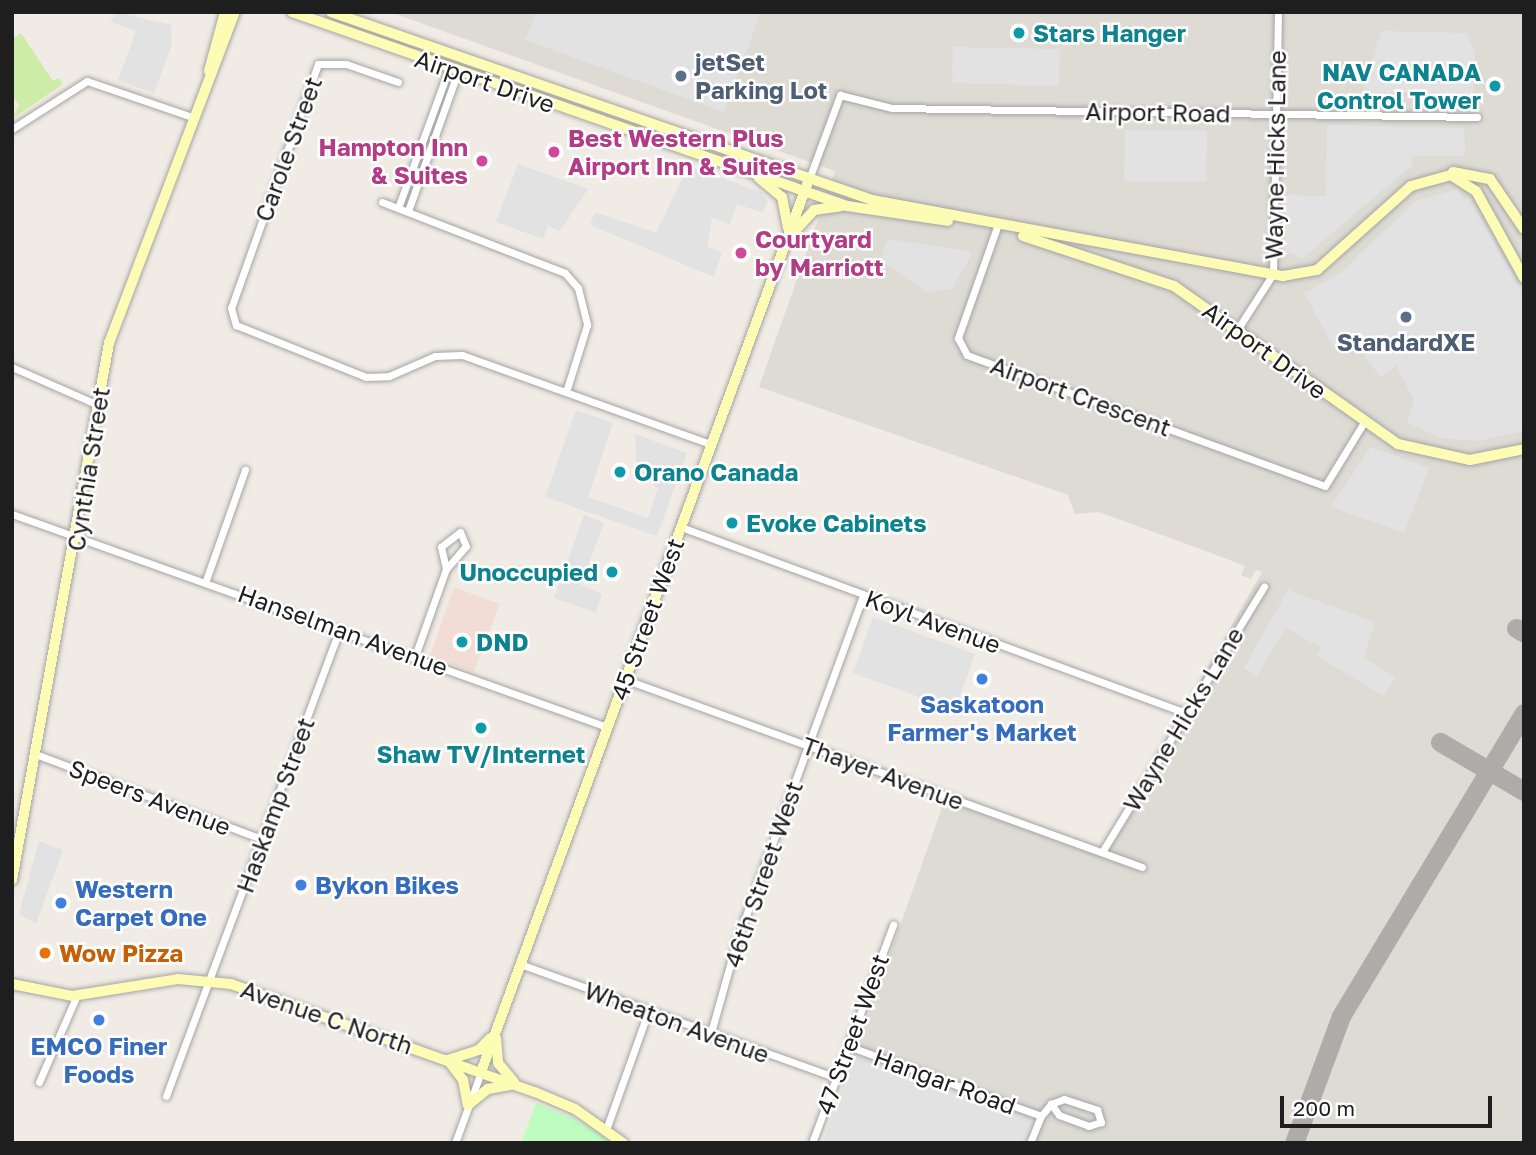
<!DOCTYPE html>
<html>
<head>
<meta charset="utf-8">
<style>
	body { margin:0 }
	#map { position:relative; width:1536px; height:1155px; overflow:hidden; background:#f0ebe4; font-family:"Golos Text",sans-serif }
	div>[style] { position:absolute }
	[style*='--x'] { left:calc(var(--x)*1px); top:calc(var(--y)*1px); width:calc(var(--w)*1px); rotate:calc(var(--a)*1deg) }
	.military>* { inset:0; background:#f2dcd6 }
	.airport>* { inset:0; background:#dedbd5 }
	.grass>* { inset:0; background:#cdeca7 }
	.park>* { inset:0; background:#bffcc0 }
	.parking>* { inset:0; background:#e2e2e2 }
	.taxiway>* { height:19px; margin:-9.5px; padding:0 9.5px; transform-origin:9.5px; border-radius:9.5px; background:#aeaca8 }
	.roads { filter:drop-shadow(0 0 2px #a5a5a5) drop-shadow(0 0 2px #a5a5a5) }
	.street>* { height:7px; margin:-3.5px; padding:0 3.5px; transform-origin:3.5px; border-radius:3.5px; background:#fff }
	.secondary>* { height:10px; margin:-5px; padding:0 5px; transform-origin:5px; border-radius:5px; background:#fcfcb5 }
	.dots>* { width:19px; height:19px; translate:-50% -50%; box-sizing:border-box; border:4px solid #fff; border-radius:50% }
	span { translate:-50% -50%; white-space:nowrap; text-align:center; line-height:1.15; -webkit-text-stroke:5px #fff; paint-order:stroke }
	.culture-label { font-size:24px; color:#0d838f; font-weight:700 }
	.left { translate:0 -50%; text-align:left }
	.right { translate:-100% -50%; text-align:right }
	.service-label { font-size:24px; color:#4e5e75; font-weight:700 }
	.street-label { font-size:24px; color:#1e1e1e }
	.hotel-label { font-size:24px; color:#b23c85; font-weight:700 }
	.shop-label { font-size:24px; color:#366cbe; font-weight:700 }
	.food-label { font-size:24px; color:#c56008; font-weight:700 }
	.frame { position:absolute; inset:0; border:14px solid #1e1e1e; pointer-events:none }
	.scale { position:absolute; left:1280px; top:1096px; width:212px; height:32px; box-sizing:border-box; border:4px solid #1e1e1e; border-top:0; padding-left:9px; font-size:21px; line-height:24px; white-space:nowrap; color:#1e1e1e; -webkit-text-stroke:5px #fff; paint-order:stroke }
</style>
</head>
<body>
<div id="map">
	<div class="military">
		<i style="clip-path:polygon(454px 587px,500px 604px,474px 672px,430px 656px)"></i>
	</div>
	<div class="airport">
		<i style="clip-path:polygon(390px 12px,1524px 12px,1524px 1143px,823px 1143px,946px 796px,1102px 852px,1262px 572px,1256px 570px,1251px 579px,1241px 575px,1245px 566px,1203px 550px,1099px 512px,1075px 514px,1068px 495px,759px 387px,835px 171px)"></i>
	</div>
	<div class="grass">
		<i style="clip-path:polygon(21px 33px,53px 81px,59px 78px,63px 84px,12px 119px,19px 105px,12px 94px,12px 39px)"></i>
	</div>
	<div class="park">
		<i style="clip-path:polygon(536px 1103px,573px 1118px,614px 1143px,521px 1143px)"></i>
	</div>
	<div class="parking">
		<i style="clip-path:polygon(115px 12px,171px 25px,172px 44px,154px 93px,118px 80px,136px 31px,111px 22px)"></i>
		<i style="clip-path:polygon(536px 12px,761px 12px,724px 112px,525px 40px)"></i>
		<i style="clip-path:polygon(1381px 31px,1466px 33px,1475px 52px,1473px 94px,1363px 92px)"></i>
		<i style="clip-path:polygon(953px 47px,1060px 49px,1059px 86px,952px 83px)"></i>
		<i style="clip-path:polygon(1327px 125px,1464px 128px,1465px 156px,1412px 156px,1412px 165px,1302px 259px,1286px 250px,1286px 195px,1326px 196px)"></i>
		<i style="clip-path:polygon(1125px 130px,1207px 131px,1206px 182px,1124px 181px)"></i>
		<i style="clip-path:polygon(518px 164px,588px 189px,560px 231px,548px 226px,543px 239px,496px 222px)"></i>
		<i style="clip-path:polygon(688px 166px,761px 192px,768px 201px,763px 213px,737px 204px,730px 224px,712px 218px,707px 247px,722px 252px,714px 277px,590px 225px,595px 212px,656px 233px)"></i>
		<i style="clip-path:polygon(1458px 189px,1464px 200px,1469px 198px,1524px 295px,1524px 431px,1479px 441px,1439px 438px,1407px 422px,1414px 400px,1396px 365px,1381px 378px,1353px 341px,1345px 349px,1333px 346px,1304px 293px,1341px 273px,1415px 201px)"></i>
		<i style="clip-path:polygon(888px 239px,969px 251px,971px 256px,952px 289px,927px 292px,880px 260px)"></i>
		<i style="clip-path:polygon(576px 410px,613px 423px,588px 497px,648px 518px,658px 489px,637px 469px,635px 434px,687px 453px,657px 536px,545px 497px)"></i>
		<i style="clip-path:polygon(1371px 447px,1429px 468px,1404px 533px,1331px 507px)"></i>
		<i style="clip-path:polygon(584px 515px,604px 523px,581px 585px,602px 594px,596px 613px,554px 598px)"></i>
		<i style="clip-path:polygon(1288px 590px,1375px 622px,1364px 658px,1396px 677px,1383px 696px,1317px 656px,1321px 648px,1286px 627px,1257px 676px,1244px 668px)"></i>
		<i style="clip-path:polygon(873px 617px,975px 654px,955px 710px,853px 673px)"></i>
		<i style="clip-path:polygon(39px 841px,63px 850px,36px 924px,19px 914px)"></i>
		<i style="clip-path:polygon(855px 1049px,1039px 1122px,1030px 1143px,823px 1143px)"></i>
	</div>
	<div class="taxiway">
		<i style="--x:1516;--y:628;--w:9;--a:32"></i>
		<i style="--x:1440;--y:742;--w:97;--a:30.3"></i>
		<i style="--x:1294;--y:1143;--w:135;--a:-69.7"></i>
		<i style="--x:1341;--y:1016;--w:354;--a:-58.9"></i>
	</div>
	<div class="roads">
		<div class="street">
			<i style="--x:398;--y:82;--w:55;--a:-160.9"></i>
			<i style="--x:346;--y:64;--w:28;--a:180"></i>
			<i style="--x:318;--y:64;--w:259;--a:109.6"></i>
			<i style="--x:231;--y:308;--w:18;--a:74"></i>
			<i style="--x:236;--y:325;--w:140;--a:21.8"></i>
			<i style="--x:366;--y:377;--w:23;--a:-2"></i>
			<i style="--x:389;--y:376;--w:50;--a:-23.5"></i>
			<i style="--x:435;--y:356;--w:27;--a:-2"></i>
			<i style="--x:462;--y:355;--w:264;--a:19.7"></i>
			<i style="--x:12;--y:129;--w:89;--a:-32.6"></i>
			<i style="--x:87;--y:81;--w:111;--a:18.9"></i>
			<i style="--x:809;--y:179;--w:90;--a:-69.7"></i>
			<i style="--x:840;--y:95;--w:54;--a:14"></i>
			<i style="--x:892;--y:108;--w:585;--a:0.88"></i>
			<i style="--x:382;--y:202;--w:196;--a:21.2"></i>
			<i style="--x:565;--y:273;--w:20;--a:49"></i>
			<i style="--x:578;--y:288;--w:38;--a:76"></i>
			<i style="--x:587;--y:325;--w:70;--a:107.4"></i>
			<i style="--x:398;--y:208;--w:148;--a:-69.9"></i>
			<i style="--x:408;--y:211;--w:149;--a:-70.3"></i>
			<i style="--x:997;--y:227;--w:118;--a:109.4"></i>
			<i style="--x:958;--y:338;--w:19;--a:62"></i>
			<i style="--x:967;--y:355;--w:381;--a:20.1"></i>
			<i style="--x:1325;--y:486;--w:75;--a:-58.6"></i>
			<i style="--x:1237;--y:330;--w:67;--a:-57.3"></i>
			<i style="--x:1273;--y:274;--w:262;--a:-88.9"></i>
			<i style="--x:12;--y:367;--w:94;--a:23.8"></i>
			<i style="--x:12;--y:514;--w:632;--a:19.7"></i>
			<i style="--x:681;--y:527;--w:538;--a:20.22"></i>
			<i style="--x:206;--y:580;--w:117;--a:-70.5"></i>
			<i style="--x:415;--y:656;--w:92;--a:-70.4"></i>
			<i style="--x:446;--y:569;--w:30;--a:-49"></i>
			<i style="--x:466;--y:546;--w:15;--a:-113"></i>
			<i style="--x:460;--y:532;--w:24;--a:142"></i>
			<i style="--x:441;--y:547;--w:23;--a:77"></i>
			<i style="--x:624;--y:679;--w:551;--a:19.95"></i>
			<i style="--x:38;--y:755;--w:239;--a:20.6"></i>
			<i style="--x:1102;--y:852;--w:311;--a:-58.6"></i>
			<i style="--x:520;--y:964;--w:336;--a:19.8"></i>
			<i style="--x:710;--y:1036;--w:100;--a:-74.3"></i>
			<i style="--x:737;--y:940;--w:367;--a:-69.9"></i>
			<i style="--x:848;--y:1046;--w:205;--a:19.9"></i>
			<i style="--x:1041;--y:1116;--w:16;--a:-50"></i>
			<i style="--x:1051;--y:1104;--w:14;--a:-21"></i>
			<i style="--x:1064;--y:1099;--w:35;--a:18"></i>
			<i style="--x:1097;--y:1110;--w:13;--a:72"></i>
			<i style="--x:1101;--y:1122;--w:13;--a:162"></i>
			<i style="--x:1089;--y:1126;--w:32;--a:-160"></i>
			<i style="--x:1059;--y:1115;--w:14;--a:-126"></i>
			<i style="--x:39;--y:1082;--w:95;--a:-66.4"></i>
			<i style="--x:166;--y:1096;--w:498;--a:-69.6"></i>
			<i style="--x:607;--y:1127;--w:122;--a:-70.4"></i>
			<i style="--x:455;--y:1143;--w:76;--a:-69.9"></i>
			<i style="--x:812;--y:1143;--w:233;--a:-69.6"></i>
			<i style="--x:1030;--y:1143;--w:29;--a:-68"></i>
		</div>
		<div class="secondary">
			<i style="--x:292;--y:12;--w:588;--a:19.27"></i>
			<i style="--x:847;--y:206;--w:102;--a:8.4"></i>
			<i style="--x:331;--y:12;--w:573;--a:19.16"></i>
			<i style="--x:872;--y:200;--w:418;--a:10.5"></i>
			<i style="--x:1283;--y:276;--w:35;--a:-10"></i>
			<i style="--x:1317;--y:270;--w:126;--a:-41.8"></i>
			<i style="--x:1411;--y:186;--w:41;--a:-15.4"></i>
			<i style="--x:1451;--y:175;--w:30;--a:33"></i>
			<i style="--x:1476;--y:191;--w:99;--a:61.1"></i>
			<i style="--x:209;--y:71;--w:61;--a:-74.8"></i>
			<i style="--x:1453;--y:172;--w:38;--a:11"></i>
			<i style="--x:1490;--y:179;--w:60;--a:55.8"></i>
			<i style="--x:759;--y:178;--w:30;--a:40"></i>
			<i style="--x:782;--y:197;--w:31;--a:79"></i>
			<i style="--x:791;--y:235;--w:34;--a:-47"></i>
			<i style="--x:814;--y:210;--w:27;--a:-8"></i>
			<i style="--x:1023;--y:236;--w:159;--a:18.3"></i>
			<i style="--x:1174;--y:286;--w:274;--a:35.2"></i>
			<i style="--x:1398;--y:444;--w:74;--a:12.5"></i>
			<i style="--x:1470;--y:460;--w:55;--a:-11.5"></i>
			<i style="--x:12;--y:880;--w:546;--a:-79.76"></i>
			<i style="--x:109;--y:343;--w:354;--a:-69.2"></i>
			<i style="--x:12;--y:984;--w:61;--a:11.3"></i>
			<i style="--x:72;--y:996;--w:107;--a:-9.1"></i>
			<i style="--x:178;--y:979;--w:53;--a:5.4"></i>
			<i style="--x:231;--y:984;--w:323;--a:19.6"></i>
			<i style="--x:535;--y:1092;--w:43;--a:23"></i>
			<i style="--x:575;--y:1109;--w:59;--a:35.3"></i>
			<i style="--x:496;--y:1038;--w:25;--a:85"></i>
			<i style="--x:498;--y:1063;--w:25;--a:50"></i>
			<i style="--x:448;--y:1060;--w:25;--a:53"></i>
			<i style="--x:463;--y:1080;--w:25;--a:79"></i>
			<i style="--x:468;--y:1105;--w:26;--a:-39"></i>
			<i style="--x:488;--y:1089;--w:22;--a:-10"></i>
			<i style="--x:448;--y:1060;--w:33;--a:-18"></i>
			<i style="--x:479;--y:1050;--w:16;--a:-47"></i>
			<i style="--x:481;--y:1072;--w:951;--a:-69.83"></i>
		</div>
	</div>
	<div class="dots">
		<i style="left:1019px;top:33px;background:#0f9aa8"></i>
		<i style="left:681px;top:76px;background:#5c6f8a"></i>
		<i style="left:1495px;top:86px;background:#0f9aa8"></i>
		<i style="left:554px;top:152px;background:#d1479c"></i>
		<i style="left:482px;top:161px;background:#d1479c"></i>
		<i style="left:741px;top:253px;background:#d1479c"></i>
		<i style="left:1406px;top:317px;background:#5c6f8a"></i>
		<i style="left:620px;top:472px;background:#0f9aa8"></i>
		<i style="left:732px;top:523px;background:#0f9aa8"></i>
		<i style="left:612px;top:572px;background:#0f9aa8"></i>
		<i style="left:462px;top:642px;background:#0f9aa8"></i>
		<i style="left:982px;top:679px;background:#3f7fe0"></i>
		<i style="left:481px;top:728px;background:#0f9aa8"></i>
		<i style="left:301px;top:885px;background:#3f7fe0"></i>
		<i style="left:61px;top:903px;background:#3f7fe0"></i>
		<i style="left:45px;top:953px;background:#e8710a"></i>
		<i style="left:99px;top:1020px;background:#3f7fe0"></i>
	</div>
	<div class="culture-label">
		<span class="left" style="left:1033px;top:33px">Stars Hanger</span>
		<span class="right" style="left:1481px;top:86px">NAV CANADA<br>Control Tower</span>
		<span class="left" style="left:634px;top:472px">Orano Canada</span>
		<span class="left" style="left:746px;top:523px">Evoke Cabinets</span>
		<span class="right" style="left:598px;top:572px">Unoccupied</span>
		<span class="left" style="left:476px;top:642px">DND</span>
		<span style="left:481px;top:754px">Shaw TV/Internet</span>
	</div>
	<div class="service-label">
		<span class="left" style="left:695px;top:76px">jetSet<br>Parking Lot</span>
		<span style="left:1406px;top:342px">StandardXE</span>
	</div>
	<div class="street-label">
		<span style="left:485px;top:81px;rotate:19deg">Airport Drive</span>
		<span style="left:1158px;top:112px;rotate:1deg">Airport Road</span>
		<span style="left:288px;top:149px;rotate:-70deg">Carole Street</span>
		<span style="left:1275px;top:155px;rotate:-89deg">Wayne Hicks Lane</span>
		<span style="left:1265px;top:350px;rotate:36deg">Airport Drive</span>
		<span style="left:1081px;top:396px;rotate:20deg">Airport Crescent</span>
		<span style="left:88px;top:469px;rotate:-81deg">Cynthia Street</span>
		<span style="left:647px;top:619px;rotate:-70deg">45 Street West</span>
		<span style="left:933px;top:621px;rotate:20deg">Koyl Avenue</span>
		<span style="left:343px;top:630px;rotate:20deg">Hanselman Avenue</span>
		<span style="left:1183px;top:719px;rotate:-59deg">Wayne Hicks Lane</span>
		<span style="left:883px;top:773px;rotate:20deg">Thayer Avenue</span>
		<span style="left:150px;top:797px;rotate:21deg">Speers Avenue</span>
		<span style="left:275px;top:805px;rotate:-70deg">Haskamp Street</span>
		<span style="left:763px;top:874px;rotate:-71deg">46th Street West</span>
		<span style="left:327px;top:1017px;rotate:19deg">Avenue C North</span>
		<span style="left:677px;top:1022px;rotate:20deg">Wheaton Avenue</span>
		<span style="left:852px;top:1034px;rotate:-70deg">47 Street West</span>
		<span style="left:945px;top:1081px;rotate:20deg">Hangar Road</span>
	</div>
	<div class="hotel-label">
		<span class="left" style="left:568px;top:152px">Best Western Plus<br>Airport Inn &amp; Suites</span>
		<span class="right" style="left:468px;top:161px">Hampton Inn<br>&amp; Suites</span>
		<span class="left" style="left:755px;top:253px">Courtyard<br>by Marriott</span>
	</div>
	<div class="shop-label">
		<span style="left:982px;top:718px">Saskatoon<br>Farmer's Market</span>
		<span class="left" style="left:315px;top:885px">Bykon Bikes</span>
		<span class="left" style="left:75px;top:903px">Western<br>Carpet One</span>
		<span style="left:99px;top:1060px">EMCO Finer<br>Foods</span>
	</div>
	<div class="food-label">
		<span class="left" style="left:59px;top:953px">Wow Pizza</span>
	</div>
	<div class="frame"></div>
	<div class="scale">200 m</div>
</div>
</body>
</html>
